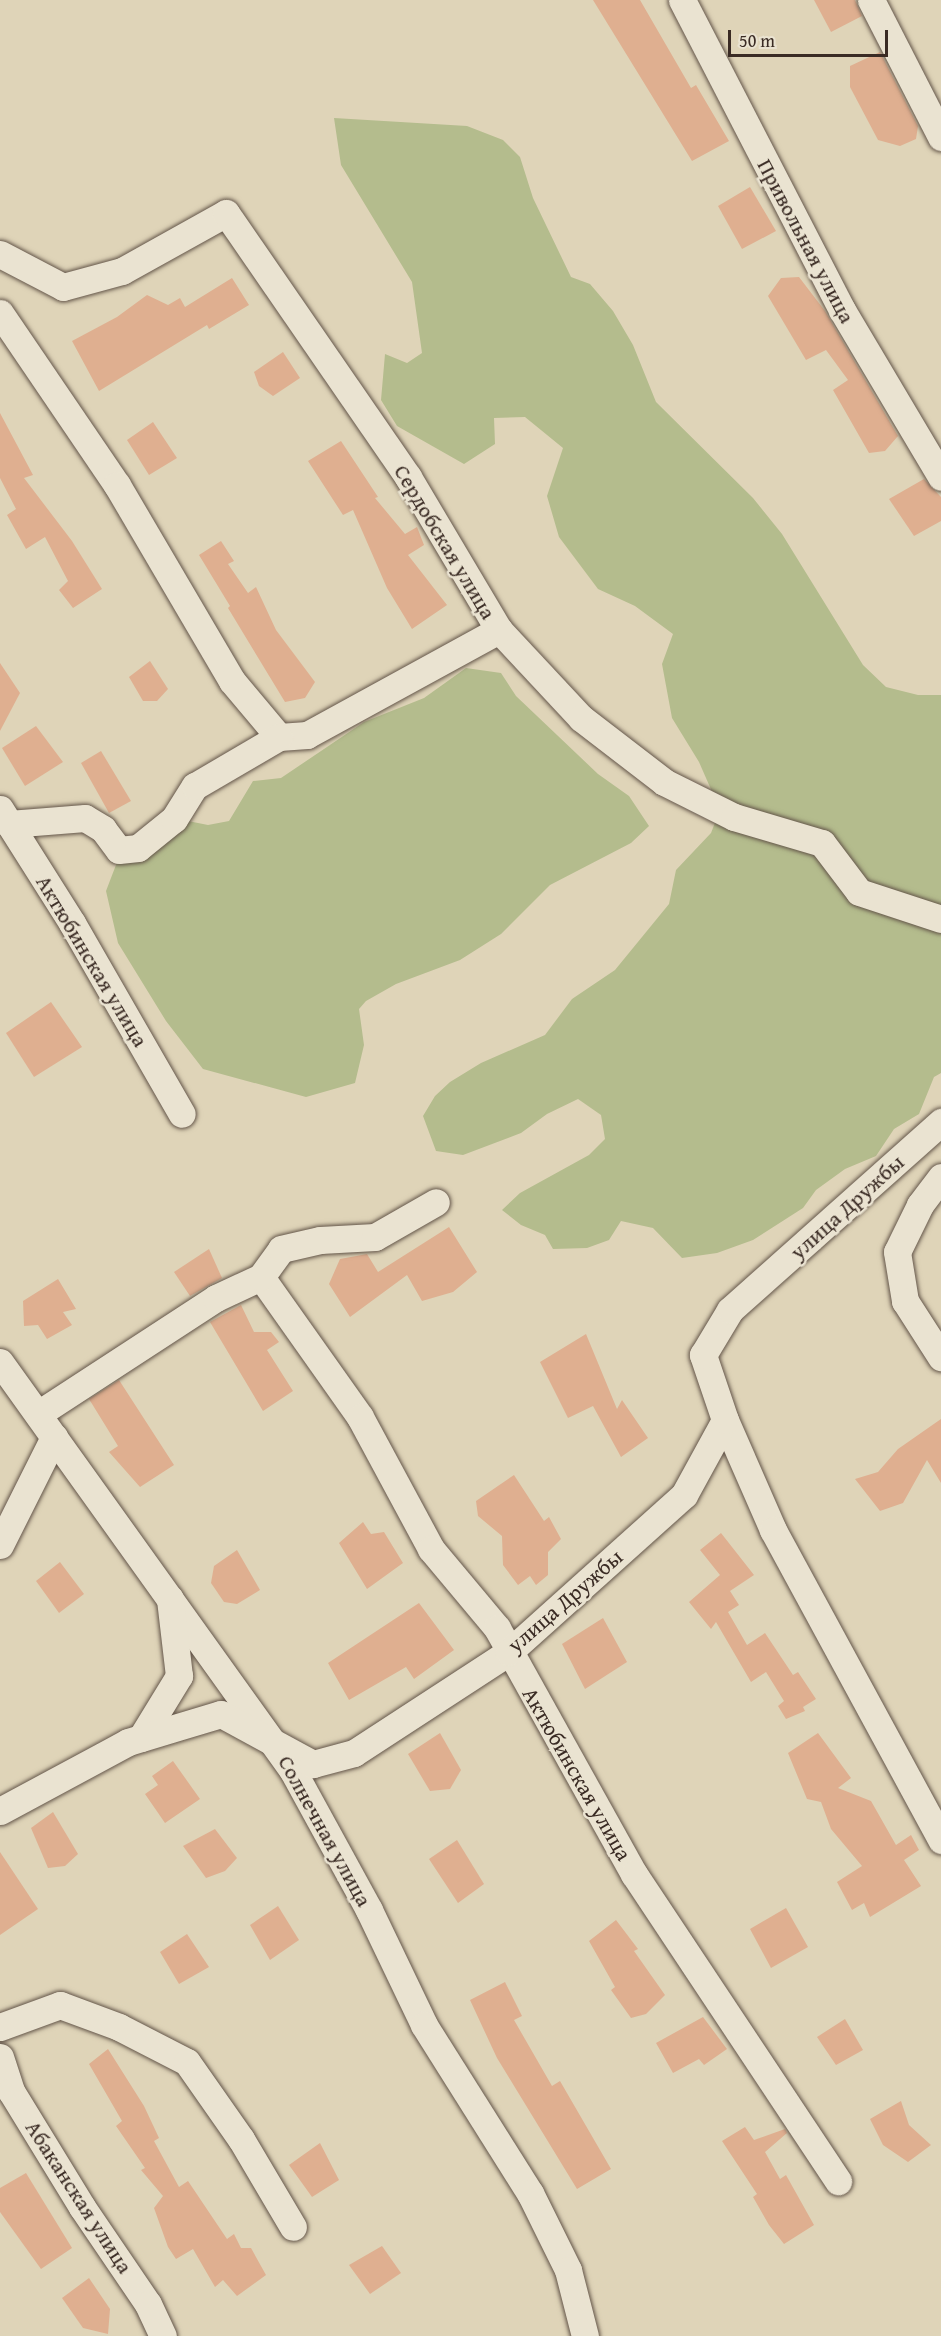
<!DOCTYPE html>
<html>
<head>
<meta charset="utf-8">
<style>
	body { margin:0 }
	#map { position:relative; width:941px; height:2336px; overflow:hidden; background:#dfd4b8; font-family:"Gentium Book Plus",serif }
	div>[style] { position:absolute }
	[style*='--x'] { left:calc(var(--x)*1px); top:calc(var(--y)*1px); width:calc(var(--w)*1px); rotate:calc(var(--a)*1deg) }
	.green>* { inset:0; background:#b4bc8d }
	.building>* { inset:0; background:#dfaf90 }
	.roads { filter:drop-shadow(0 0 2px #635549) drop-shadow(0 0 2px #635549) }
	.minor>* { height:27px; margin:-13.5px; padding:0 13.5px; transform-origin:13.5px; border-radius:13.5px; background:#eae3d1 }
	span { translate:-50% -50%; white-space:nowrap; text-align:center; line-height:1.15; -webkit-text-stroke:5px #eae3d1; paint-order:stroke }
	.street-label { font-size:22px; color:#3a2b24 }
	.scale { position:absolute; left:728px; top:30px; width:160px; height:27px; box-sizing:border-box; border:3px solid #3a2b24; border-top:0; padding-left:8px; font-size:18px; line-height:21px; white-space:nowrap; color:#3a2b24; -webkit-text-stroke:4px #eae3d1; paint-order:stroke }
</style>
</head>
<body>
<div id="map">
	<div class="green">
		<i style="clip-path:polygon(334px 118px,467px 126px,503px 140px,520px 157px,533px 198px,571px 277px,590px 284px,613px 311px,633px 345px,656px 402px,753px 498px,782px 534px,863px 665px,886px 687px,918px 695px,941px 695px,941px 1073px,934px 1077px,919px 1114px,894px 1129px,876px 1156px,845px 1169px,816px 1190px,803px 1208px,753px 1240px,717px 1253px,682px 1258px,653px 1228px,621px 1221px,609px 1240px,587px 1248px,553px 1249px,545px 1235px,521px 1225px,502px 1210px,520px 1193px,589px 1155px,605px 1139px,601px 1115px,578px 1099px,547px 1114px,521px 1133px,463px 1155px,436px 1151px,423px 1116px,435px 1096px,450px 1082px,481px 1063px,545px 1035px,572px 999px,615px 970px,669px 904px,676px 870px,711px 833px,720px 810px,699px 762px,672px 718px,662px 664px,673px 634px,635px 606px,598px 589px,559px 537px,547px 496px,563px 448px,525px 417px,494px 418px,495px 444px,464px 464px,397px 426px,381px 400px,385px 354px,407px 363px,422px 353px,412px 282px,341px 165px)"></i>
		<i style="clip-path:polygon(466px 668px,501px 673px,516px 696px,598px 774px,629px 796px,649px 826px,631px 843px,550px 885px,501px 934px,460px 960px,396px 984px,366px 1001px,359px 1009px,364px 1045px,355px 1083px,306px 1097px,203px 1069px,166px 1021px,118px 943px,106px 891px,124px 844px,188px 821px,208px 825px,229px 821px,253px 781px,281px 778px,364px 722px,424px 698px)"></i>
	</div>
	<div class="building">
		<i style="clip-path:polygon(593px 0,640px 0,691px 88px,696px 85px,729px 141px,692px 161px)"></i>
		<i style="clip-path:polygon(814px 0,855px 0,862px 16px,831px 32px)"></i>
		<i style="clip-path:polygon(880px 52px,918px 126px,916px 139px,900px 146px,878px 140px,850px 87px,850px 66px)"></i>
		<i style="clip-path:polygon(750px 187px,776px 231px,742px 249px,718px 206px)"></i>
		<i style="clip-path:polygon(799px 277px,825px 311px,898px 436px,885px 451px,869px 453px,833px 390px,848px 380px,826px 350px,806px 360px,768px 296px,781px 278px)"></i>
		<i style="clip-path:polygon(232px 278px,249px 305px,209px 329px,207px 325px,99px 391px,72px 341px,117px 317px,147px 295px,168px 305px,180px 298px,185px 307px)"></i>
		<i style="clip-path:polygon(283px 352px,300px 378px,273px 396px,259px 386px,254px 372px)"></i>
		<i style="clip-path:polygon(0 413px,33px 475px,24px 478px,72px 541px,102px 589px,73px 608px,59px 590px,68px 581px,45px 537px,26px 549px,7px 515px,16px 509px,0 478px)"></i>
		<i style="clip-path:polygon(153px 422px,177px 458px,149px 475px,127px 440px)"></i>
		<i style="clip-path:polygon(341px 441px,378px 497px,375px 498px,405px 534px,417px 527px,424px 545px,408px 555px,447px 605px,412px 629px,387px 588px,353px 510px,343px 515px,308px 461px)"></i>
		<i style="clip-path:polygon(924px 479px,941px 497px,941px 521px,914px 536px,889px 499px)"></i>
		<i style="clip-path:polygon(221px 541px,234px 561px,228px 564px,248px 593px,256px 587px,276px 630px,315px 682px,305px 698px,285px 702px,228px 608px,230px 606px,199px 555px)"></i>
		<i style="clip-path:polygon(150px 661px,168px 689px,157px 701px,143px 701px,129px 677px)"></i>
		<i style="clip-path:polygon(0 663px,20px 693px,0 731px)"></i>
		<i style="clip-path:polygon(36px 726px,63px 762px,25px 786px,2px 748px)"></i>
		<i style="clip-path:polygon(101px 751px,131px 801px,109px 813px,81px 763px)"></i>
		<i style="clip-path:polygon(51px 1002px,82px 1047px,34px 1077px,6px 1033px)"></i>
		<i style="clip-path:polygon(449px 1227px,477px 1272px,453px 1292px,422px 1301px,407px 1275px,350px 1317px,329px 1284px,340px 1259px,367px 1254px,378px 1272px)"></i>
		<i style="clip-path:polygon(209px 1249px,222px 1278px,190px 1296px,174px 1272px)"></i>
		<i style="clip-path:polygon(58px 1279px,76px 1309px,63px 1312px,72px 1325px,47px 1339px,38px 1325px,24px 1326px,23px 1301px)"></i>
		<i style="clip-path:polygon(241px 1305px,254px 1332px,271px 1332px,279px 1342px,267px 1350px,293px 1391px,263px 1411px,210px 1322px)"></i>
		<i style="clip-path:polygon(586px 1334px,617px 1409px,622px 1400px,648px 1438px,621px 1457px,593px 1406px,568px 1418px,540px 1362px)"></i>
		<i style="clip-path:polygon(119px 1380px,174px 1465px,140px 1487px,109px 1452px,118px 1446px,89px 1399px)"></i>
		<i style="clip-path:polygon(941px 1419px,941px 1483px,927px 1460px,903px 1503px,880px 1511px,855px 1479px,878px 1472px,898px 1449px)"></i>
		<i style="clip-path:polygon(514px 1475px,544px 1521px,549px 1517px,561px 1539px,548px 1552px,548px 1575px,536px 1585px,530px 1576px,518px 1585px,503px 1565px,502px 1536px,478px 1516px,476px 1501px)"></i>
		<i style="clip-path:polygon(363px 1522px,371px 1534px,384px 1532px,403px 1563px,367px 1589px,339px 1543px)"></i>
		<i style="clip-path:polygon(721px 1533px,754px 1575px,730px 1591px,739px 1605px,728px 1612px,747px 1645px,765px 1633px,793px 1675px,798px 1672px,816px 1699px,803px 1707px,805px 1711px,786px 1719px,778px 1706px,784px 1701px,766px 1672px,751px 1682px,716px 1622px,711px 1629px,689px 1602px,720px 1575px,700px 1550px)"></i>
		<i style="clip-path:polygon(237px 1550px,260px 1590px,237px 1604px,224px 1602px,211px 1583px,214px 1566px)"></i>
		<i style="clip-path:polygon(60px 1562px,84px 1594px,59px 1613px,36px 1581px)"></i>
		<i style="clip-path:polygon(419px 1603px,454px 1650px,414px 1679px,406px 1667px,349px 1700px,328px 1663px)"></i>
		<i style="clip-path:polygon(603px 1618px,627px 1662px,585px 1689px,562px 1644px)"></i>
		<i style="clip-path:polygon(440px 1733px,461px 1770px,450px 1789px,430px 1791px,408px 1754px)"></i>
		<i style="clip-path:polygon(818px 1733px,851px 1778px,838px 1788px,871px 1801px,896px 1845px,911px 1835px,919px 1850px,904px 1860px,921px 1886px,870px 1917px,864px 1903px,852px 1910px,837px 1882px,862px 1866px,831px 1829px,821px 1802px,807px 1799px,788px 1753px)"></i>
		<i style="clip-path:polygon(173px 1761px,200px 1799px,165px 1823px,145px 1794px,158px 1785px,152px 1776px)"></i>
		<i style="clip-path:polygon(53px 1812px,78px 1854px,65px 1866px,48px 1868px,31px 1828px)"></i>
		<i style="clip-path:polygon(215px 1829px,237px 1858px,225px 1871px,206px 1878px,183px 1846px)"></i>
		<i style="clip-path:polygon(457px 1840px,484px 1884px,458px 1903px,429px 1859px)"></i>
		<i style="clip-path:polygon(0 1852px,38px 1909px,0 1935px)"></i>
		<i style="clip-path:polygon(278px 1906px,299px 1940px,270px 1960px,250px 1925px)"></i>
		<i style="clip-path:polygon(786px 1908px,808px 1947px,771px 1968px,750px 1929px)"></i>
		<i style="clip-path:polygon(616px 1920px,638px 1949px,634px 1951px,665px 1995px,646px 2014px,631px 2018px,611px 1990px,615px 1987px,589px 1941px)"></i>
		<i style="clip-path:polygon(187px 1934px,209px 1967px,179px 1984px,160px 1952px)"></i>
		<i style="clip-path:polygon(505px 1982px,522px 2016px,514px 2020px,552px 2086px,560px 2081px,611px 2169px,577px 2189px,497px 2058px,470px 2000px)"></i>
		<i style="clip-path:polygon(703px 2017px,727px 2049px,704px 2065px,699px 2059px,673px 2073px,656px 2043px)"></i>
		<i style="clip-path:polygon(845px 2019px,863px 2050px,836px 2065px,817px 2037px)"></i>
		<i style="clip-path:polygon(108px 2049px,144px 2106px,159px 2138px,154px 2141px,179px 2187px,188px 2181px,227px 2239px,234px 2234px,241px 2248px,251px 2248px,266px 2275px,237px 2296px,223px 2280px,215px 2287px,193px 2249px,176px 2259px,168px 2247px,154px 2208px,163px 2196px,141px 2170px,145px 2168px,116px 2126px,122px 2121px,89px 2064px)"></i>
		<i style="clip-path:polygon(901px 2101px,909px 2125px,931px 2145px,908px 2162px,883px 2145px,870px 2119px)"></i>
		<i style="clip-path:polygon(745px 2127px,754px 2140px,785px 2129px,787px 2133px,765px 2152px,780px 2179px,786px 2175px,814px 2225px,784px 2244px,769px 2225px,753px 2197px,757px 2194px,722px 2141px)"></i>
		<i style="clip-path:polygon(320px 2143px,339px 2180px,312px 2197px,289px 2165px)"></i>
		<i style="clip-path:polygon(26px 2173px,72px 2248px,41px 2269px,0 2212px,0 2188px)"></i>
		<i style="clip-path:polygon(382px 2246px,401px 2273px,370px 2294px,349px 2265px)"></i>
		<i style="clip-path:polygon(89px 2278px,110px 2309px,108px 2334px,83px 2328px,62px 2298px)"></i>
	</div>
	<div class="roads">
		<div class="minor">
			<i style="--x:682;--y:0;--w:349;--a:62.7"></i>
			<i style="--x:842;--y:310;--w:194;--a:59.3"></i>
			<i style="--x:871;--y:0;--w:154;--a:62.9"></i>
			<i style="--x:0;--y:254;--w:71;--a:27.6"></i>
			<i style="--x:63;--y:287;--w:61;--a:-15.2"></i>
			<i style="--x:122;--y:271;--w:119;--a:-29.1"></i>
			<i style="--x:226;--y:213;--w:321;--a:55.4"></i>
			<i style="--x:408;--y:477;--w:178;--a:59.3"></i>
			<i style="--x:499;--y:630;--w:120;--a:47"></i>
			<i style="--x:581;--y:718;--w:105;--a:37.6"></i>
			<i style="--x:664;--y:782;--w:78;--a:26.6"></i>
			<i style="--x:734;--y:817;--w:92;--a:16.5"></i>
			<i style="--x:822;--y:843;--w:61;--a:52.9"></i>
			<i style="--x:859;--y:892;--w:86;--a:18.2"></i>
			<i style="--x:0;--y:313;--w:208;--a:55.8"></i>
			<i style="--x:117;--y:485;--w:227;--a:59.6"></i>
			<i style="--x:232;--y:681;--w:73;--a:50"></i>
			<i style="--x:279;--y:737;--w:28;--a:-4"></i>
			<i style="--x:307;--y:735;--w:219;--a:-28.7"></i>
			<i style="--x:0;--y:809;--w:135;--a:57.7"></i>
			<i style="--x:72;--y:923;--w:220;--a:60.1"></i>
			<i style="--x:9;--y:824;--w:76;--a:-4.5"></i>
			<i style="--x:85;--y:818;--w:21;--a:31"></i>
			<i style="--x:103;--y:829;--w:26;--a:53"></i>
			<i style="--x:119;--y:850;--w:19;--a:-6"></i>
			<i style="--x:138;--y:848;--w:46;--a:-38.9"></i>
			<i style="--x:174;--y:819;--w:39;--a:-58"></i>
			<i style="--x:195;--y:786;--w:97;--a:-30.3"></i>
			<i style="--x:941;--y:1177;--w:35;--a:127"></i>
			<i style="--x:920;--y:1205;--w:52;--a:116.1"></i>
			<i style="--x:897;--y:1252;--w:50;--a:80.7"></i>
			<i style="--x:905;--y:1301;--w:67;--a:57.3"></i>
			<i style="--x:261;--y:1277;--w:171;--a:54.7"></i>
			<i style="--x:360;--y:1417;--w:150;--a:61.7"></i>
			<i style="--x:431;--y:1549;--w:103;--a:50.1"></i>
			<i style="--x:497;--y:1628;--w:282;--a:60.9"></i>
			<i style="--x:634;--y:1874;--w:369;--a:56.4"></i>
			<i style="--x:0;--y:1362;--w:503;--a:54.38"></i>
			<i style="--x:293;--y:1771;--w:158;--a:61.3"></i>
			<i style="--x:369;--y:1910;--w:127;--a:64.4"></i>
			<i style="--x:424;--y:2025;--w:199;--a:57.8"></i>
			<i style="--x:530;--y:2193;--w:86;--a:63.7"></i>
			<i style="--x:568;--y:2270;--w:68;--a:75.6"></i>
			<i style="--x:38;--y:1414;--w:212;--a:-33.1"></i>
			<i style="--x:216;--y:1298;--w:50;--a:-25"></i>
			<i style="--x:261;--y:1277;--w:34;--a:-54"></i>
			<i style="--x:281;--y:1249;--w:40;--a:-13"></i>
			<i style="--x:320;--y:1240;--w:55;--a:-3.1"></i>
			<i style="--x:375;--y:1237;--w:70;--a:-29.8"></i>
			<i style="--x:725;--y:1420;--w:120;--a:66.4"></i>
			<i style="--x:773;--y:1530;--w:353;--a:61.5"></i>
			<i style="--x:0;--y:1545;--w:121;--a:-63.4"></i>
			<i style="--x:141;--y:1738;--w:73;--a:-58.5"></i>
			<i style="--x:179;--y:1676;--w:78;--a:-96.7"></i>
			<i style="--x:0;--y:1811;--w:145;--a:-28.3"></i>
			<i style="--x:128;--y:1742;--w:97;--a:-16.8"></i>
			<i style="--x:221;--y:1714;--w:105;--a:28.5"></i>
			<i style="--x:313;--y:1764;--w:42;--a:-15"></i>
			<i style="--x:354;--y:1753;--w:185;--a:-33.1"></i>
			<i style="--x:509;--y:1652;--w:235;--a:-41.9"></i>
			<i style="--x:684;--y:1495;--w:85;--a:-61.3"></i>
			<i style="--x:725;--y:1420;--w:69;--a:-108.7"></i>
			<i style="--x:703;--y:1355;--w:52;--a:-59"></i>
			<i style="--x:730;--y:1310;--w:283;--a:-41.7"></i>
			<i style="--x:0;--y:2027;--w:64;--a:-20.1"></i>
			<i style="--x:60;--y:2005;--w:63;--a:20.4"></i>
			<i style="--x:119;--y:2027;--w:76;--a:27.2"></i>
			<i style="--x:187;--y:2062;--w:94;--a:55"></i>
			<i style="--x:241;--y:2139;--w:102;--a:59.4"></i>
			<i style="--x:0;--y:2057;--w:36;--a:72"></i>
			<i style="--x:11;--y:2091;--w:136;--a:58.5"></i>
			<i style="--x:82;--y:2207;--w:117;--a:55.8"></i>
			<i style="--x:148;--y:2304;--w:35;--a:65"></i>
		</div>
	</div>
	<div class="street-label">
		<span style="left:806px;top:241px;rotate:62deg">Привольная улица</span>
		<span style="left:445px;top:542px;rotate:59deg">Сердобская улица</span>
		<span style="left:92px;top:961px;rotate:59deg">Актюбинская улица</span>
		<span style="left:847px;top:1207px;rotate:-42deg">улица Дружбы</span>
		<span style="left:565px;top:1601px;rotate:-41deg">улица Дружбы</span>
		<span style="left:577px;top:1774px;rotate:60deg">Актюбинская улица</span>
		<span style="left:325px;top:1831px;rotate:61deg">Солнечная улица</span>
		<span style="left:79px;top:2197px;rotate:57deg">Абаканская улица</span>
	</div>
	<div class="scale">50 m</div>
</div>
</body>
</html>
